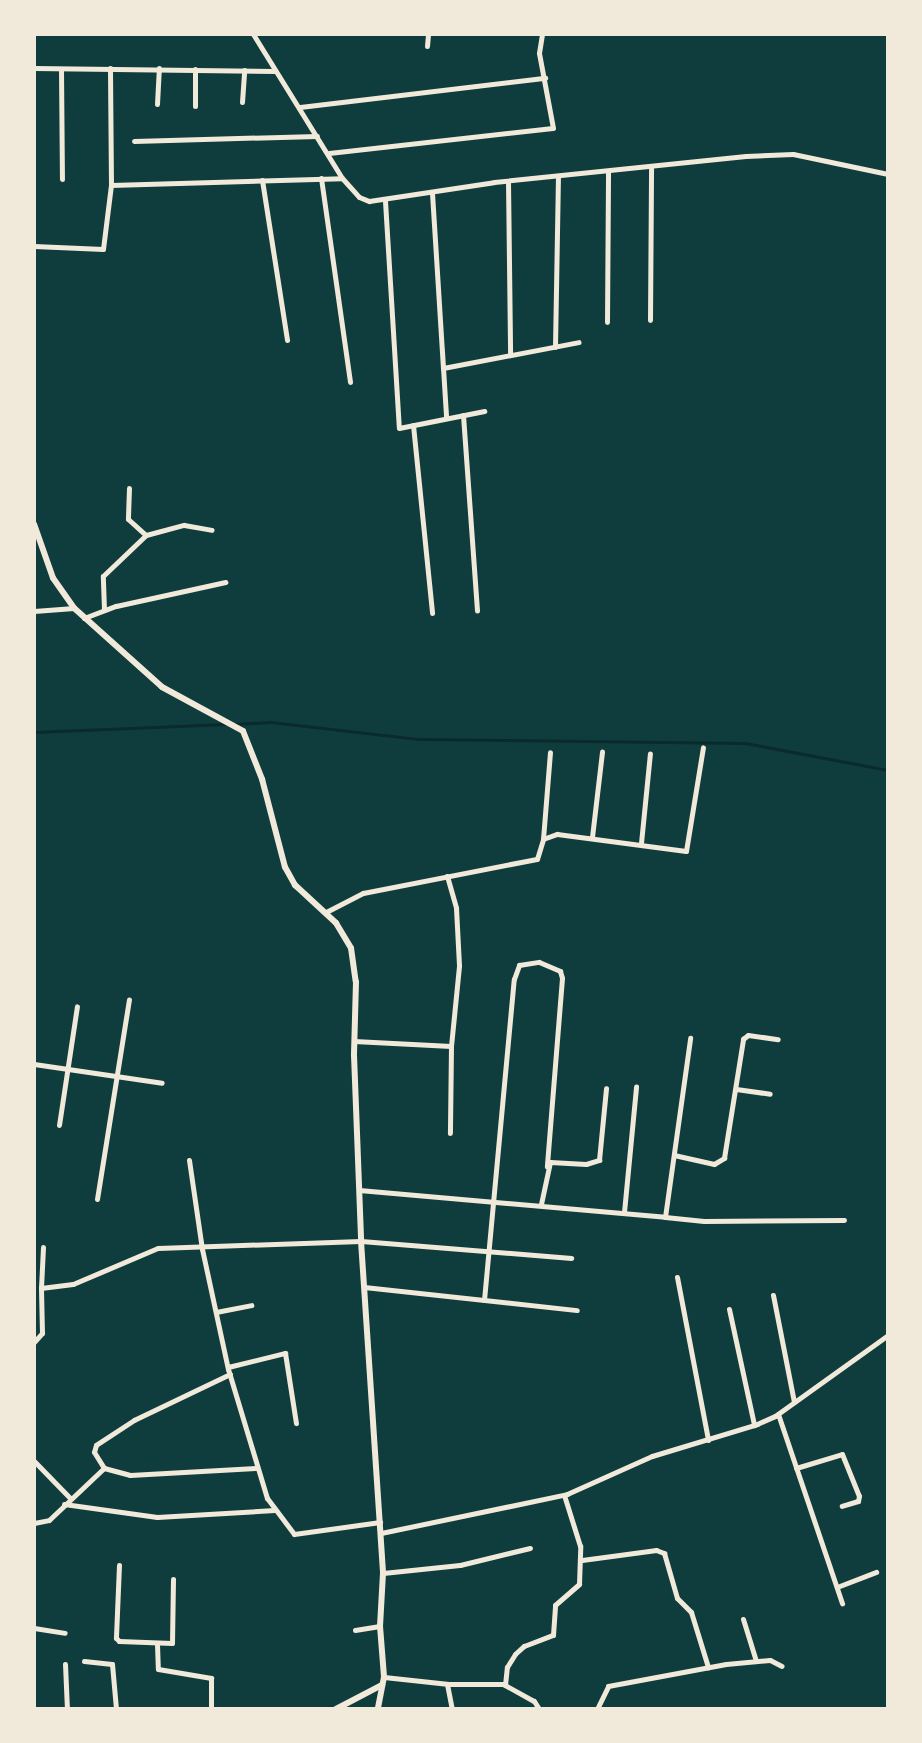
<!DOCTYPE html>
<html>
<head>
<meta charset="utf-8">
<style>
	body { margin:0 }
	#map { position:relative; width:922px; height:1743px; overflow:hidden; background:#0f3d3e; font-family:Georgia,serif }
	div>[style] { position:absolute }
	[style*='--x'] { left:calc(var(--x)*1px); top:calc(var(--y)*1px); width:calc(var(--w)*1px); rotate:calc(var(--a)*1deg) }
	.stream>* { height:3px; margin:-1.5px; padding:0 1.5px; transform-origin:1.5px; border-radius:1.5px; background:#0a2a2b }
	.minor>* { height:5px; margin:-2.5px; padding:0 2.5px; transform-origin:2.5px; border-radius:2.5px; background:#f1e9da }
	.tertiary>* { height:6px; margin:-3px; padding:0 3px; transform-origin:3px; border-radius:3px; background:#f1e9da }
	.secondary>* { height:6px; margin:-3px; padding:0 3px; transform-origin:3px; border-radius:3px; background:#f1e9da }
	span { translate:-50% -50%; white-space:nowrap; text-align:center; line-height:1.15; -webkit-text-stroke:8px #f1e9da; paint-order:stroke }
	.frame { position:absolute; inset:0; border:36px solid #f1e9da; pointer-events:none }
</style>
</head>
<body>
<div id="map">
	<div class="stream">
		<i style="--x:234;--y:724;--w:37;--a:-3"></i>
		<i style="--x:271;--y:722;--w:149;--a:6.6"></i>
		<i style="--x:419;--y:739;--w:326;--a:0.7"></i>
		<i style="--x:745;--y:743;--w:146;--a:10.7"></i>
		<i style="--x:34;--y:732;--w:192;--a:-2.4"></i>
	</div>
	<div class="minor">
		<i style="--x:253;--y:34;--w:169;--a:58.3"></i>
		<i style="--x:342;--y:178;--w:25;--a:48"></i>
		<i style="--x:359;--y:197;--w:11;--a:22"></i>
		<i style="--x:369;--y:201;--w:126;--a:-8.6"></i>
		<i style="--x:494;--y:182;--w:253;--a:-5.9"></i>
		<i style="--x:746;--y:156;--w:47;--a:-2.4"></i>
		<i style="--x:793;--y:154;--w:97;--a:11.9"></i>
		<i style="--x:427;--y:46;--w:12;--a:-85"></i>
		<i style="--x:34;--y:68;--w:241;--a:0.7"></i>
		<i style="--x:61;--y:69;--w:110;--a:89.5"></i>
		<i style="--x:242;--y:102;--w:32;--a:-86"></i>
		<i style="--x:157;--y:104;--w:36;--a:-87"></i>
		<i style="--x:195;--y:106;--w:37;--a:-90"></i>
		<i style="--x:300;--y:107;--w:247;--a:-6.8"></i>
		<i style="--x:134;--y:141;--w:183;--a:-1.6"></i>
		<i style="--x:329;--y:153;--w:225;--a:-6.4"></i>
		<i style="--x:553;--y:128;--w:76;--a:-100.6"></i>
		<i style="--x:539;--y:53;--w:19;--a:-81"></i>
		<i style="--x:321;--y:178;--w:206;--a:81.9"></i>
		<i style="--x:262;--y:180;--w:162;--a:81.1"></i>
		<i style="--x:508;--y:181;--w:174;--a:89.3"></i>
		<i style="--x:111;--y:185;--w:231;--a:-1.7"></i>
		<i style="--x:432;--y:193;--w:225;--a:86.4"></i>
		<i style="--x:385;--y:201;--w:227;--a:86.5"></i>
		<i style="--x:399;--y:428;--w:87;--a:-11.3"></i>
		<i style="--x:34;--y:246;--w:69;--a:2.5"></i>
		<i style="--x:103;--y:249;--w:64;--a:-82.9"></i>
		<i style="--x:111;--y:185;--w:117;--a:-90.5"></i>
		<i style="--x:650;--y:320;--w:152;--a:-89.6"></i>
		<i style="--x:607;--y:322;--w:150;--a:-89.6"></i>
		<i style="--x:555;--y:347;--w:171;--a:-89"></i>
		<i style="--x:443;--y:368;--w:138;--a:-10.8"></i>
		<i style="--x:463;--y:415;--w:196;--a:85.9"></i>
		<i style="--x:413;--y:425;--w:189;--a:84.2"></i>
		<i style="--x:129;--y:488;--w:31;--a:92"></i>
		<i style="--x:128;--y:519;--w:24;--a:42"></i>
		<i style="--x:104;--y:610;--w:34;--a:-92"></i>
		<i style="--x:103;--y:576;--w:59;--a:-43.6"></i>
		<i style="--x:146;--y:535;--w:39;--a:-15"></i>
		<i style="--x:184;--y:525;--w:28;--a:10"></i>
		<i style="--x:34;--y:611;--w:40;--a:-4.3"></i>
		<i style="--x:84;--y:618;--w:34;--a:-21"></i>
		<i style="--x:116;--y:606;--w:112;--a:-12.4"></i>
		<i style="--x:592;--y:837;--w:86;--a:-83.3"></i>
		<i style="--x:543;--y:839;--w:87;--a:-85.4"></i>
		<i style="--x:641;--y:843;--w:90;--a:-84.3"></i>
		<i style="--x:447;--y:876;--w:33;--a:74"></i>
		<i style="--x:456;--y:908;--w:58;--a:87"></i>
		<i style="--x:459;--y:966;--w:80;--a:95.7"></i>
		<i style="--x:451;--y:1046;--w:87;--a:90.7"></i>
		<i style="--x:326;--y:912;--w:42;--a:-27.2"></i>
		<i style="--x:363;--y:893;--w:177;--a:-11.1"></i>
		<i style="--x:537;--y:859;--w:21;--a:-73"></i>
		<i style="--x:543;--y:839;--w:15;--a:-20"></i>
		<i style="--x:557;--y:834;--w:130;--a:7.5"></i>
		<i style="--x:686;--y:851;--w:105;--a:-80.7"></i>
		<i style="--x:354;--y:1041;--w:97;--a:3"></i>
		<i style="--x:34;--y:1064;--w:129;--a:8.4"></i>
		<i style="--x:736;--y:1089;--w:34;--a:8"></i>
		<i style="--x:59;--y:1125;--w:120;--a:-81.4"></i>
		<i style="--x:674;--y:1155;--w:41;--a:12.7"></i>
		<i style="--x:714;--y:1164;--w:12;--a:-31"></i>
		<i style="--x:724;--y:1158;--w:121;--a:-80.9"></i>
		<i style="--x:743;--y:1039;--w:6;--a:-39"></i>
		<i style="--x:748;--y:1035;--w:30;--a:8"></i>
		<i style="--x:189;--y:1160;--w:90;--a:81.7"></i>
		<i style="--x:202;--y:1249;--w:123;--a:77.8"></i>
		<i style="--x:228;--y:1369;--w:135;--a:73.2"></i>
		<i style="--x:267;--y:1498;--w:45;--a:53.1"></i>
		<i style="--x:294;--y:1534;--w:87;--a:-7.9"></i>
		<i style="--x:359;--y:1190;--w:307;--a:5"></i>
		<i style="--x:665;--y:1217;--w:181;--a:-82"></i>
		<i style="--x:97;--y:1199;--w:202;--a:-80.9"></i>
		<i style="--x:541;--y:1204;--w:43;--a:-77.9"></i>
		<i style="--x:550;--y:1162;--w:36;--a:3"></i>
		<i style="--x:586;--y:1164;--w:14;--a:-17"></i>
		<i style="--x:599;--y:1160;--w:72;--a:-84.4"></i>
		<i style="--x:624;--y:1212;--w:126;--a:-84.5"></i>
		<i style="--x:665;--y:1217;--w:39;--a:6"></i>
		<i style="--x:704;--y:1221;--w:140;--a:-0.4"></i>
		<i style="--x:677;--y:1277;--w:166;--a:79.2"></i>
		<i style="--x:364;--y:1287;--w:214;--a:6.2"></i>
		<i style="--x:41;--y:1288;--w:41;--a:-87.2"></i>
		<i style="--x:773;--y:1295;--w:109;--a:78.9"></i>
		<i style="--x:484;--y:1300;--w:322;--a:-84.7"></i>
		<i style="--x:514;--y:979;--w:15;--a:-70"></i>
		<i style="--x:519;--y:965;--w:20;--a:-9"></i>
		<i style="--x:539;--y:962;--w:23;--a:23"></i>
		<i style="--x:560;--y:971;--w:7;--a:74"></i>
		<i style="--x:562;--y:978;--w:189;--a:94.6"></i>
		<i style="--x:729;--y:1309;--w:119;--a:77.8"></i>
		<i style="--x:216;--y:1312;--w:36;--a:-11"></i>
		<i style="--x:34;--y:1342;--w:12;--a:-48"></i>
		<i style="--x:42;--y:1333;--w:45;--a:-91.3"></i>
		<i style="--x:41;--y:1288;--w:32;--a:-7"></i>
		<i style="--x:73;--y:1284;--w:92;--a:-23"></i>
		<i style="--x:158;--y:1248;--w:203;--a:-2"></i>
		<i style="--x:361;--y:1241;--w:211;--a:4.6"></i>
		<i style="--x:228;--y:1367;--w:59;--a:-13.8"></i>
		<i style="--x:285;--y:1353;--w:71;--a:81.1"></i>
		<i style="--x:230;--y:1374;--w:106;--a:154.4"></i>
		<i style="--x:134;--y:1420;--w:45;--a:146.7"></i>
		<i style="--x:96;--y:1445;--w:7;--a:106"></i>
		<i style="--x:94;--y:1452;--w:19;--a:58"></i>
		<i style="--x:104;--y:1468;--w:27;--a:15"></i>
		<i style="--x:130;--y:1475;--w:126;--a:-3.2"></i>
		<i style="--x:778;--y:1414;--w:200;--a:71.3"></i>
		<i style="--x:34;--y:1461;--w:52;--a:45.8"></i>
		<i style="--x:796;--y:1468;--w:48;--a:-16.9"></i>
		<i style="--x:842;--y:1454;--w:45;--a:68"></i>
		<i style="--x:859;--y:1496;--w:5;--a:101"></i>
		<i style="--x:858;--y:1501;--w:17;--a:163"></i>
		<i style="--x:64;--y:1504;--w:94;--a:8"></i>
		<i style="--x:157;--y:1517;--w:118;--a:-3.4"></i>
		<i style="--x:34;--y:1523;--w:15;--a:-11"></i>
		<i style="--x:49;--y:1520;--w:76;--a:-43.4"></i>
		<i style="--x:381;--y:1533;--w:190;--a:-11.8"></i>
		<i style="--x:567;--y:1494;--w:93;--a:-24.1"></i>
		<i style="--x:652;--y:1456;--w:110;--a:-16.9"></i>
		<i style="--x:757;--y:1424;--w:20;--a:-24"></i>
		<i style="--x:775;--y:1416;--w:139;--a:-35.6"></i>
		<i style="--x:582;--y:1560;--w:75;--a:-7.7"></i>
		<i style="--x:656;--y:1550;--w:9;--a:21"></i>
		<i style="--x:664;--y:1553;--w:47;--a:73.9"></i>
		<i style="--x:677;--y:1598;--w:20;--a:45"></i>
		<i style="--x:691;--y:1612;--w:58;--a:72.8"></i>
		<i style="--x:119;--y:1565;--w:73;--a:92.4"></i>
		<i style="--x:116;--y:1638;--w:4;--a:45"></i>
		<i style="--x:119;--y:1641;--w:53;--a:2.2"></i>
		<i style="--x:172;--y:1643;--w:64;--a:-89.1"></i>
		<i style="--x:383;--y:1573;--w:77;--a:-5.9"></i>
		<i style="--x:460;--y:1565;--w:72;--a:-13.7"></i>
		<i style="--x:837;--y:1587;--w:42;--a:-21"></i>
		<i style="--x:743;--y:1619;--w:44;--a:72.8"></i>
		<i style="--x:34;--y:1628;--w:31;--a:9"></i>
		<i style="--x:355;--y:1630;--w:25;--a:-9"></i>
		<i style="--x:157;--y:1644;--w:25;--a:88"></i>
		<i style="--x:158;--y:1669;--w:54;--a:9.6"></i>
		<i style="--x:211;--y:1678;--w:31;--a:90"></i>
		<i style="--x:84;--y:1661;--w:28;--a:6"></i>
		<i style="--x:112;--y:1664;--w:45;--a:84.9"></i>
		<i style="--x:65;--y:1664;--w:45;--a:87.5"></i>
		<i style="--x:384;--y:1677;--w:65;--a:6.1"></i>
		<i style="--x:449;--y:1684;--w:54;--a:0"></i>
		<i style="--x:503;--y:1684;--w:35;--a:29"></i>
		<i style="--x:534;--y:1701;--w:9;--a:58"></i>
		<i style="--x:447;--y:1684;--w:25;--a:79"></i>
		<i style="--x:505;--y:1685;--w:18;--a:-84"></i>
		<i style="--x:507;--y:1667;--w:15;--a:-58"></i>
		<i style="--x:515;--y:1654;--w:12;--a:-42"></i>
		<i style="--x:524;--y:1646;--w:31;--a:-21"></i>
		<i style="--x:553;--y:1635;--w:30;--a:-86"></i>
		<i style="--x:555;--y:1605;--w:32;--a:-41"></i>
		<i style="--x:579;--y:1584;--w:38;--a:-88"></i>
		<i style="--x:580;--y:1546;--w:53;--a:-107.4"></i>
		<i style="--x:597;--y:1709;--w:25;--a:-64"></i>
		<i style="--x:608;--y:1686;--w:120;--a:-10.6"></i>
		<i style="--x:726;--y:1664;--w:44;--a:-5.2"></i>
		<i style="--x:770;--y:1660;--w:13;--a:27"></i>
	</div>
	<div class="tertiary">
		<i style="--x:336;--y:1709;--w:52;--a:-27.6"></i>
	</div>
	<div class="secondary">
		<i style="--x:34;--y:524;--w:57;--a:70.6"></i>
		<i style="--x:53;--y:578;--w:37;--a:55"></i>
		<i style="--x:74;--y:608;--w:118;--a:41.9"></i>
		<i style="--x:162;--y:687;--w:92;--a:28.5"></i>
		<i style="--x:243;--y:731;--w:52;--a:68.4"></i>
		<i style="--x:262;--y:779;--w:91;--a:75.4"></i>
		<i style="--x:285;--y:867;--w:21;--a:61"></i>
		<i style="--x:295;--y:885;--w:56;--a:42.8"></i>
		<i style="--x:336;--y:923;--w:29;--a:59"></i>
		<i style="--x:351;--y:948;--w:34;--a:82"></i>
		<i style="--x:356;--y:982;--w:73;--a:91.6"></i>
		<i style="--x:354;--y:1055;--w:186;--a:87.8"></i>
		<i style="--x:361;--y:1241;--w:333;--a:86.2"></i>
		<i style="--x:383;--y:1573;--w:53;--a:93.2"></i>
		<i style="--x:380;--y:1626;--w:51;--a:85.5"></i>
		<i style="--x:384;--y:1677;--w:33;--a:101"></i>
	</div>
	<div class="frame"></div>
</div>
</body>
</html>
